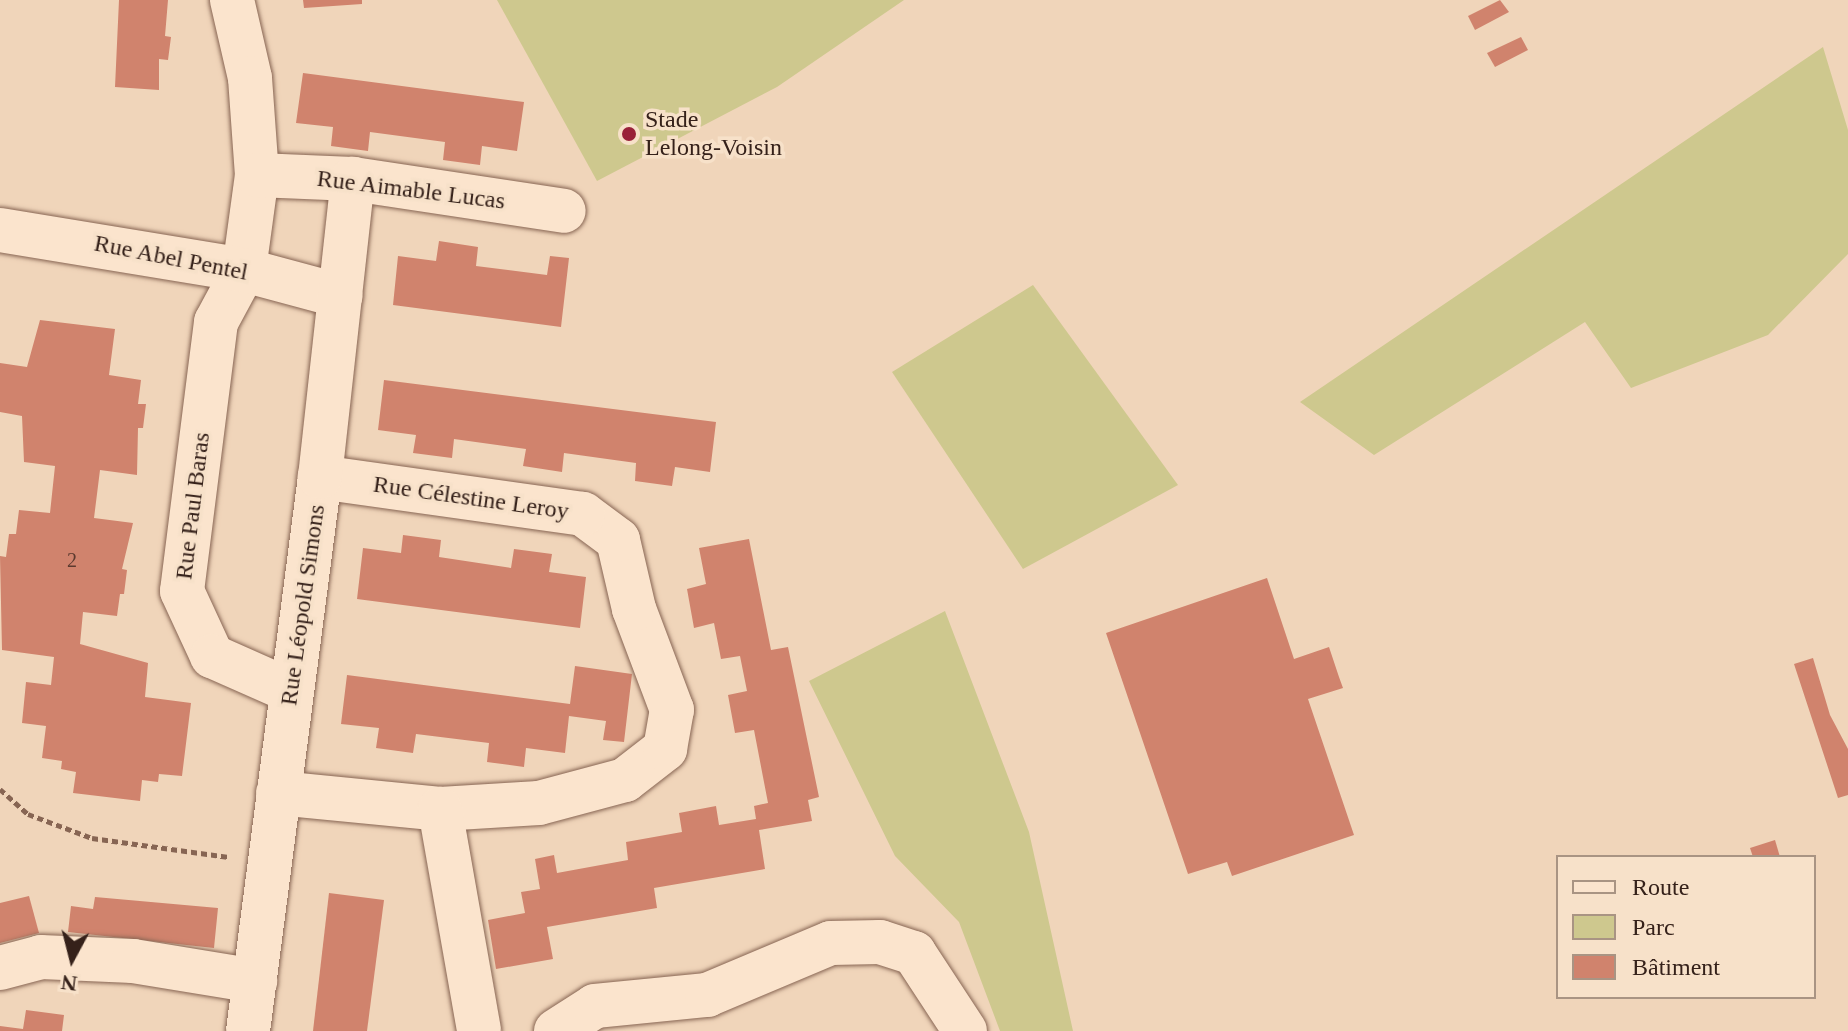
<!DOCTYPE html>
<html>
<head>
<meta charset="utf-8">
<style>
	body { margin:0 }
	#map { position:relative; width:1848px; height:1031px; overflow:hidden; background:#f0d5ba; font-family:Georgia,serif }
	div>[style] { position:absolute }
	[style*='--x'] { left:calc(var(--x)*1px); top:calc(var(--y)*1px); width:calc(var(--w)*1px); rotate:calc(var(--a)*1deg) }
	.green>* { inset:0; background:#cec88e }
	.building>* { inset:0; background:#d0836d }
	.path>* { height:5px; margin-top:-2.5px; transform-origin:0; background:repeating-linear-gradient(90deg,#876553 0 6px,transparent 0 10px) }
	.roads { filter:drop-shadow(0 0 2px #876553) drop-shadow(0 0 2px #876553) }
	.minor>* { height:44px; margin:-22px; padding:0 22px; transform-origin:22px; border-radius:22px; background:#fbe4cd }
	.dots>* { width:22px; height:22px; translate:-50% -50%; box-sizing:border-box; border:4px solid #f7e1c9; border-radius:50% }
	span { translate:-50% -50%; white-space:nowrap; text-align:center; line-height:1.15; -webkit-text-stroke:7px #f7e1c9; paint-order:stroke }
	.number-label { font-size:20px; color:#5c3a2f }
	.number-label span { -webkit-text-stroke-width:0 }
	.poi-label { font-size:24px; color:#35211a }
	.left { translate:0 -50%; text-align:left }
	.street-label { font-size:24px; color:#35211a }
	.legend { position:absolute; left:1556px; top:855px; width:260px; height:144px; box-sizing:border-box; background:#f7e1c9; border:2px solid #a99483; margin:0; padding:10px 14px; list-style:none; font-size:24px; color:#35211a }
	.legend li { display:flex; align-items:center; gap:16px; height:40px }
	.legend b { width:40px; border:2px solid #a99483 }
	.north { position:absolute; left:32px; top:919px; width:80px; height:80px; -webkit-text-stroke:6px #f7e1c9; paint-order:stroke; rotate:187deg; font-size:22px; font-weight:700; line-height:32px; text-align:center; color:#35211a }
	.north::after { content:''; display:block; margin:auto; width:28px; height:36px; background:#35211a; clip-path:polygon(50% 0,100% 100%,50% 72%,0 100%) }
</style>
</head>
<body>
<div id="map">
	<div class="green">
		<i style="clip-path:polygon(497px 0,904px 0,777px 87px,597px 181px)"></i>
		<i style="clip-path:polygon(1823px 47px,1848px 130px,1848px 254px,1768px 335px,1631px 388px,1585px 322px,1374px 455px,1300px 402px)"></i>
		<i style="clip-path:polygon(1033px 285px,1178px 485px,1023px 569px,892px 372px)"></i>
		<i style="clip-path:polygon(945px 611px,1029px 832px,1073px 1031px,1000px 1031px,959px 922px,895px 856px,809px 681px)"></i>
	</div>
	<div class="building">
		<i style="clip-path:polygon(119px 0,168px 0,165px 36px,171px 37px,168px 60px,159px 59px,159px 90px,115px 87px)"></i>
		<i style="clip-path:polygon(303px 0,362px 0,362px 4px,304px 8px)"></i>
		<i style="clip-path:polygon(1500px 0,1509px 12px,1475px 30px,1468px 16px)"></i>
		<i style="clip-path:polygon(1521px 37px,1528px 50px,1495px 67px,1487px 53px)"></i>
		<i style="clip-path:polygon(303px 73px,524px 102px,517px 151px,482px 146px,480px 165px,443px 160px,445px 142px,370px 132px,368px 151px,331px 146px,333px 127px,296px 123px)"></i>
		<i style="clip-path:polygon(439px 241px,478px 247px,476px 266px,547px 275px,550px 256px,569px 258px,561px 327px,393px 305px,398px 256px,436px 261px)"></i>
		<i style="clip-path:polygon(40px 320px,115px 329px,109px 375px,141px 380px,138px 404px,146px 404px,143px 428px,138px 428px,137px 475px,100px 470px,94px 518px,133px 523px,122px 569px,127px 570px,124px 594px,120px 594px,117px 616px,83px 612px,80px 644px,148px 663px,145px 697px,191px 703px,182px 776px,159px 774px,158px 782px,142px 780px,140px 801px,73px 793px,76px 772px,61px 769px,62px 761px,42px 758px,46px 726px,22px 723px,26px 682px,51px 685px,54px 657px,2px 650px,0 556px,6px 557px,9px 534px,16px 534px,19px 510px,50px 513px,55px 466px,24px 462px,22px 416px,0 412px,0 363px,27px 367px)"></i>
		<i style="clip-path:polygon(384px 380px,716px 422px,710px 472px,675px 467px,672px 486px,635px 481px,636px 463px,564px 453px,562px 472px,523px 466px,526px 449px,454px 439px,452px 458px,413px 453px,416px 435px,378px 430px)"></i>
		<i style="clip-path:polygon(403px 535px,441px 540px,439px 557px,511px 568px,514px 549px,552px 554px,549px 572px,586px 577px,580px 628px,357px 599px,363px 548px,401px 553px)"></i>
		<i style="clip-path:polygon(749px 539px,771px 650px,788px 647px,819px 797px,808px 800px,812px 821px,759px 830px,765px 869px,654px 888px,657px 908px,547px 927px,553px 959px,496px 969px,488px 920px,525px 913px,521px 892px,540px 889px,535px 859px,554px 855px,557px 873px,628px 860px,626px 842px,682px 832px,679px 813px,716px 806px,719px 825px,756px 819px,754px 806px,768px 803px,754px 730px,735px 733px,728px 695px,747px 691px,740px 656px,721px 659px,714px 623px,694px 628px,687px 589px,706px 584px,699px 548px)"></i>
		<i style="clip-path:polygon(1267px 578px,1294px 659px,1329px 647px,1339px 677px,1343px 688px,1308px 699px,1354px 835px,1232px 876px,1227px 862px,1188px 874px,1106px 633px)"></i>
		<i style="clip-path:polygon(1813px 658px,1830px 715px,1848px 749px,1848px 795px,1838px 798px,1794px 664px)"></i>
		<i style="clip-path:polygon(575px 666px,632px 674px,624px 742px,603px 740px,606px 721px,569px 716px,565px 753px,526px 748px,524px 767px,487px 762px,489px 743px,416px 734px,413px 753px,376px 748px,379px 728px,341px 724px,347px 675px,570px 704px)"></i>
		<i style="clip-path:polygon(1775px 840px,1780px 857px,1753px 857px,1750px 848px)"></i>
		<i style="clip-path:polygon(329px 893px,384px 900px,367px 1031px,313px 1031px)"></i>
		<i style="clip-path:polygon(29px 896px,39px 933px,0 943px,0 903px)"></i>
		<i style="clip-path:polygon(95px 897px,218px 908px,214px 948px,68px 932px,71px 906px,93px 909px)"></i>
		<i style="clip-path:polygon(26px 1010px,64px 1015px,62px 1031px,0 1031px,0 1026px,23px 1029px)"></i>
	</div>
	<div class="path">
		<i style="--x:0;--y:789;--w:38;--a:42"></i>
		<i style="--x:28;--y:814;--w:68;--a:20.6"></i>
		<i style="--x:92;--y:838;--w:138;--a:7.9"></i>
	</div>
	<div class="roads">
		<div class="minor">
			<i style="--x:232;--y:0;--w:80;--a:77"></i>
			<i style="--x:250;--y:78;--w:97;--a:85.9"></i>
			<i style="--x:257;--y:175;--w:96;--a:97.8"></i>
			<i style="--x:244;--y:270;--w:59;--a:118.3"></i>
			<i style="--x:216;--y:322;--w:271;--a:97.2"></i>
			<i style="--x:182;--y:591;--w:72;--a:65.2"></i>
			<i style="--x:212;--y:656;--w:86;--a:23.9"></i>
			<i style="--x:257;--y:175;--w:96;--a:2.4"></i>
			<i style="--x:353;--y:179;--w:213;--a:8.6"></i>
			<i style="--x:0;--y:230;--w:247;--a:9.3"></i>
			<i style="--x:244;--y:270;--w:100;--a:15"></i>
			<i style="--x:278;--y:793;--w:163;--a:5.6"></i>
			<i style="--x:440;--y:809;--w:99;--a:-3.5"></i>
			<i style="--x:539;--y:803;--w:89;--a:-15"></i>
			<i style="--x:625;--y:780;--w:51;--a:-37.8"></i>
			<i style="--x:665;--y:749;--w:40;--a:-80"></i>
			<i style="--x:672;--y:710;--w:108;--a:-110.6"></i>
			<i style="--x:634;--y:609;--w:71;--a:-103.1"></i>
			<i style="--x:618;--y:540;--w:44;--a:-143.4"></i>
			<i style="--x:583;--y:514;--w:266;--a:-172"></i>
			<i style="--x:440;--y:809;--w:225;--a:80"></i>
			<i style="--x:0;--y:968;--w:42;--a:-15"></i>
			<i style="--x:41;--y:957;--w:92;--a:2.5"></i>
			<i style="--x:133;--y:961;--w:124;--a:9.3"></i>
			<i style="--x:248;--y:1031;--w:559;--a:-82.6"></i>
			<i style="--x:320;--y:477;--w:300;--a:-83.7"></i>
			<i style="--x:556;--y:1031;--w:46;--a:-32.7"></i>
			<i style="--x:595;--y:1006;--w:113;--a:-5.6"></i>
			<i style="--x:707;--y:995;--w:134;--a:-22.8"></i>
			<i style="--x:831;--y:943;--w:49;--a:-1.2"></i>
			<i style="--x:880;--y:942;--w:36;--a:18"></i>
			<i style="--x:914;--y:953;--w:93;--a:56.8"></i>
		</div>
	</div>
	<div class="dots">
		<i style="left:629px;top:134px;background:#992139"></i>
	</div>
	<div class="number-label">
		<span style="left:72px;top:560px">2</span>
	</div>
	<div class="poi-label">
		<span class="left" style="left:645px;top:134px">Stade<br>Lelong-Voisin</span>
	</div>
	<div class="street-label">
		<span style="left:411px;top:190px;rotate:7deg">Rue Aimable Lucas</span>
		<span style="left:171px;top:258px;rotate:11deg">Rue Abel Pentel</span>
		<span style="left:471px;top:498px;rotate:8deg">Rue Célestine Leroy</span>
		<span style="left:193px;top:506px;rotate:-83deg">Rue Paul Baras</span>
		<span style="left:303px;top:605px;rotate:-82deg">Rue Léopold Simons</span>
	</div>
	<ul class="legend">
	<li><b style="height:10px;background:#fbe4cd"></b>Route</li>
	<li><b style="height:22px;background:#cec88e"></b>Parc</li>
	<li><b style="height:22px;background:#d0836d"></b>Bâtiment</li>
	</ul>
	<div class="north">N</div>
</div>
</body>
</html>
